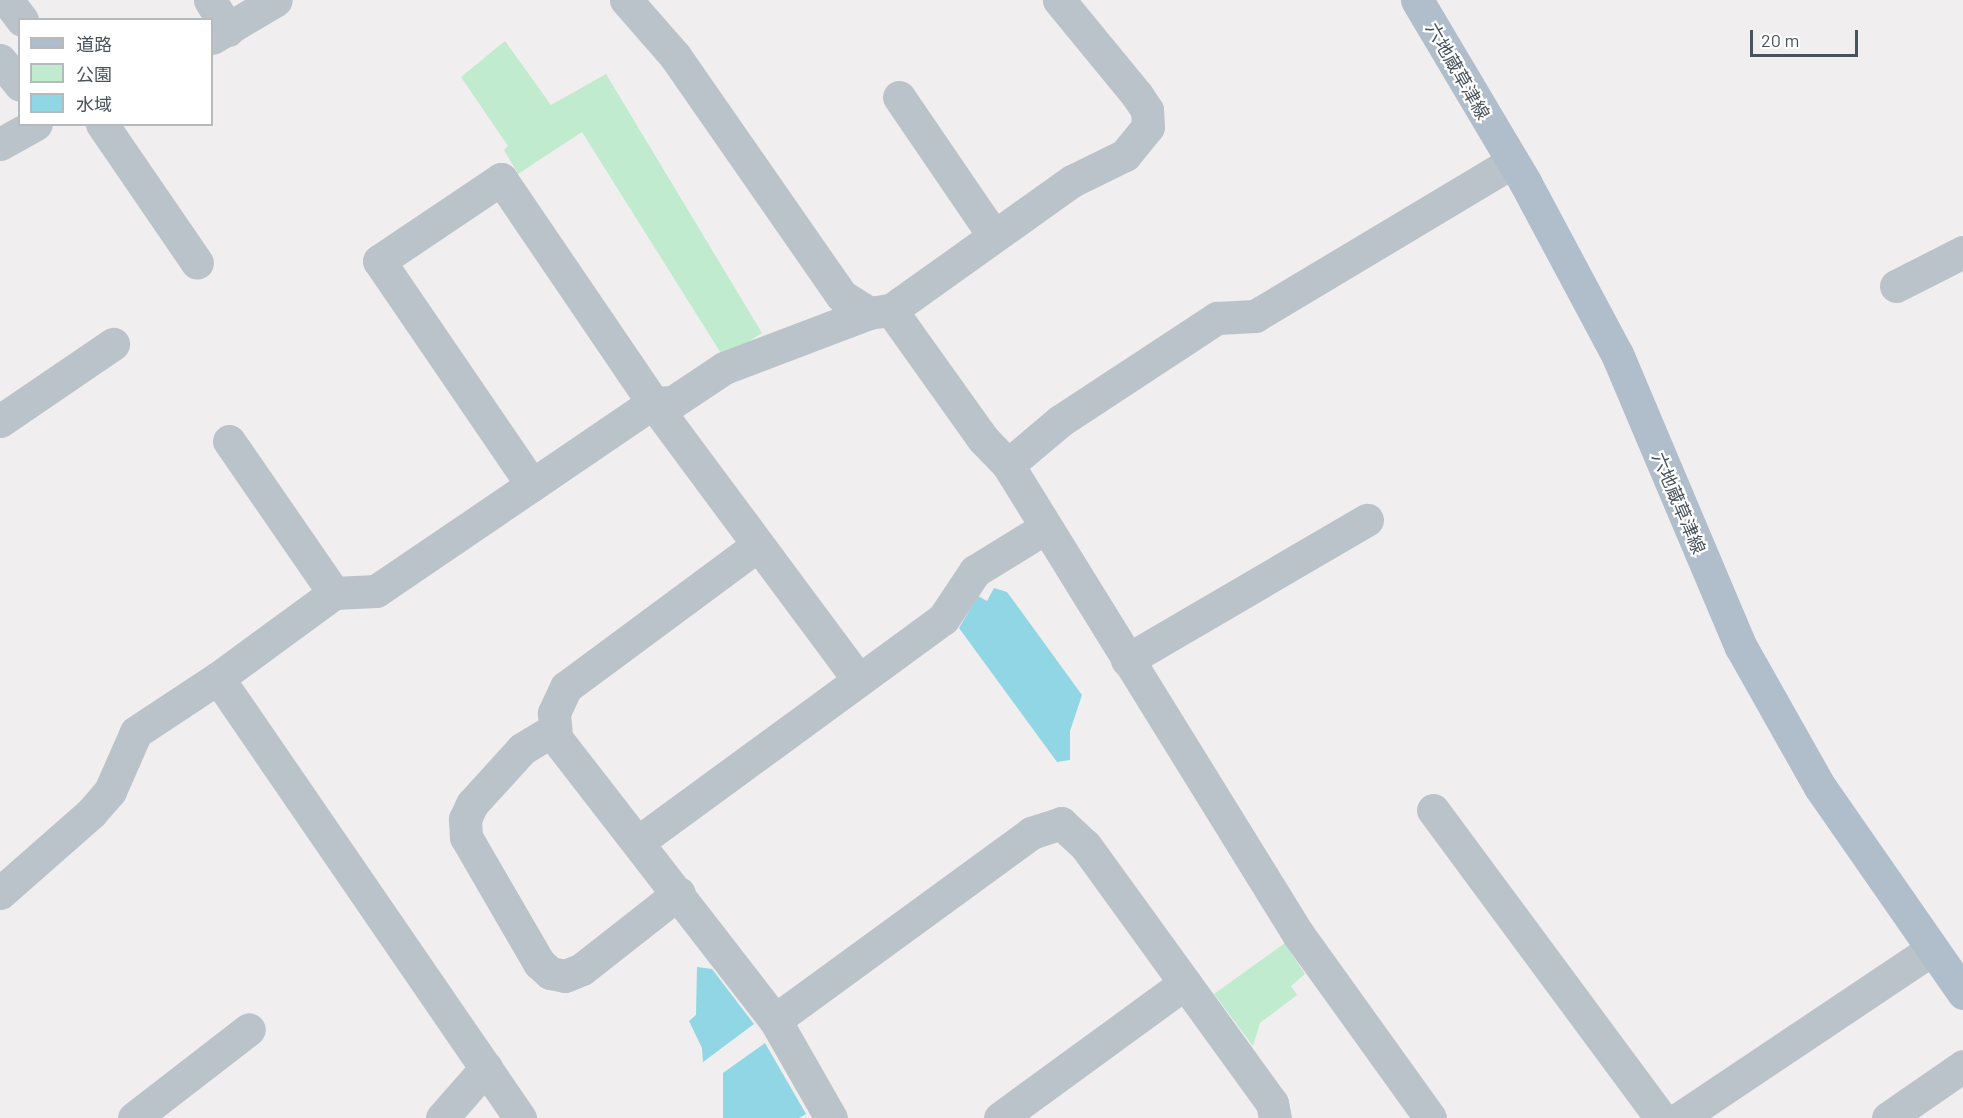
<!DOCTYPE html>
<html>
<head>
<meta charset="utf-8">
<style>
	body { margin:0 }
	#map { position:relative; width:1963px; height:1118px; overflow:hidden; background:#f0eeee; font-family:Barlow,"Noto Sans JP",sans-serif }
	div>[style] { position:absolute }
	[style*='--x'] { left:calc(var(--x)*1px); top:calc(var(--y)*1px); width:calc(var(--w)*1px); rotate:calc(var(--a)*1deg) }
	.green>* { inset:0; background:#c0ebcf }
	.water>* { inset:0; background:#90d6e4 }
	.minor>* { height:33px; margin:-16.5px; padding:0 16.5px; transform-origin:16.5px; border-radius:16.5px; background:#bbc3ca }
	.major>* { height:33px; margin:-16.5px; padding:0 16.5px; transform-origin:16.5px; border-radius:16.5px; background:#b0becb }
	span { translate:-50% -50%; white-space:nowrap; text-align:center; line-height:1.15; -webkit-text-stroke:4.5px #fff; paint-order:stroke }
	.street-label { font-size:18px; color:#48525a }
	.legend { position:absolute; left:18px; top:18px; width:195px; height:108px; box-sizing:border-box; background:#fff; border:2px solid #b6babd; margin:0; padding:8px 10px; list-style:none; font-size:18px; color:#48525a }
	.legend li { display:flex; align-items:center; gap:12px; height:30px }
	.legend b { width:30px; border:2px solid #b6babd }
	.scale { position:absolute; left:1750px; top:30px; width:108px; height:27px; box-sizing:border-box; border:3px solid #48525a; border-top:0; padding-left:8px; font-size:18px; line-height:21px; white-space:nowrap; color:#48525a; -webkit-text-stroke:4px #fff; paint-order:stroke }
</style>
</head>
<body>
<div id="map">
	<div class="green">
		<i style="clip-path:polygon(505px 41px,551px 105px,606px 74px,762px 333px,724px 358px,582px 132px,518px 174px,504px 150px,508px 146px,461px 77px)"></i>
		<i style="clip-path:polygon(1285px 943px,1305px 974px,1291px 986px,1297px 995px,1260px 1023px,1253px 1046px,1214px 994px)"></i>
	</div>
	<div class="water">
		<i style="clip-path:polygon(994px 588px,1007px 592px,1082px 695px,1070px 731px,1070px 760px,1057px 762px,959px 628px,978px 596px,987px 601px)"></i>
		<i style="clip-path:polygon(697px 967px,712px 969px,754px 1024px,703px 1062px,702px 1048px,689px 1021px,696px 1015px)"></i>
		<i style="clip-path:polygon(765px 1043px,806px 1114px,799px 1118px,723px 1118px,723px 1073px)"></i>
	</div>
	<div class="minor">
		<i style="--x:7;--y:0;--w:25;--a:53"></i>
		<i style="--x:210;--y:0;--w:35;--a:59"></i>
		<i style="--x:626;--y:0;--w:74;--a:48.8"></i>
		<i style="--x:675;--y:56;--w:292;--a:55.2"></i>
		<i style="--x:842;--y:296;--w:32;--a:32"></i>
		<i style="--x:212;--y:38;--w:74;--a:-30.7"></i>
		<i style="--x:0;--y:60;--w:32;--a:51"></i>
		<i style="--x:899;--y:97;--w:167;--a:55.7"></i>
		<i style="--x:102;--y:124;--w:168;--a:55.6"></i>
		<i style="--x:0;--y:144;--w:41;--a:-29.1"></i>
		<i style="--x:1896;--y:286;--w:75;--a:-26.9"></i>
		<i style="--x:891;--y:310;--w:222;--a:-35.5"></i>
		<i style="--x:1072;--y:181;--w:59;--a:-26.1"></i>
		<i style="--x:1125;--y:155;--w:36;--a:-51"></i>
		<i style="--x:1148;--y:127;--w:17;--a:-93"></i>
		<i style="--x:1147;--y:110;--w:18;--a:-124"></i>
		<i style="--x:1137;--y:95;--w:123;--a:-129.4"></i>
		<i style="--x:0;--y:421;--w:137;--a:-34.3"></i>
		<i style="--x:229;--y:441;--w:185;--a:55.4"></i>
		<i style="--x:1008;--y:465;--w:68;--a:-40.2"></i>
		<i style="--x:1060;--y:421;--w:188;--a:-33.3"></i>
		<i style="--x:1217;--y:318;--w:38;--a:-3"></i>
		<i style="--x:1255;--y:316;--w:298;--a:-30.9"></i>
		<i style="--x:532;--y:485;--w:271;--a:-124.3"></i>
		<i style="--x:379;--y:261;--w:147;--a:-33.9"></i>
		<i style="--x:501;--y:179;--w:271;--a:55.8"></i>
		<i style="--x:653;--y:403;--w:345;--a:53.4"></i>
		<i style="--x:758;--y:545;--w:239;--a:143.5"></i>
		<i style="--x:566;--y:687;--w:29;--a:115"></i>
		<i style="--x:554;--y:713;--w:25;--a:85"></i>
		<i style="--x:556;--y:738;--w:357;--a:52.2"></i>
		<i style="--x:775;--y:1020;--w:113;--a:60.3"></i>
		<i style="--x:1127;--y:660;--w:278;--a:-30.3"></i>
		<i style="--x:218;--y:678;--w:534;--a:55.54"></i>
		<i style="--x:555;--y:729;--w:39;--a:149"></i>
		<i style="--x:522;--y:749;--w:74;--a:132.3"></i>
		<i style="--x:472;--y:804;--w:17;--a:115"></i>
		<i style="--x:465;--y:819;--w:18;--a:87"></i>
		<i style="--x:466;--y:837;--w:146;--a:59.9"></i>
		<i style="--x:539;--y:963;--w:15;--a:42"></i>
		<i style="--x:550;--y:973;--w:15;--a:11"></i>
		<i style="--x:565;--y:976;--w:18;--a:-22"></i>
		<i style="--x:582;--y:969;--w:123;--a:-38.1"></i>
		<i style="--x:1433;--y:810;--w:383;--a:53.5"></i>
		<i style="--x:638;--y:842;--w:378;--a:-36.2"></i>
		<i style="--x:943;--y:619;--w:58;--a:-56.3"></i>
		<i style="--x:975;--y:571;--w:82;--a:-31.6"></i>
		<i style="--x:0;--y:893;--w:121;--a:-41.3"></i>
		<i style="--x:91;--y:813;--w:29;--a:-49"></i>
		<i style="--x:110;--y:791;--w:64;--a:-66.2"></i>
		<i style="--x:136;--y:732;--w:98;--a:-33.4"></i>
		<i style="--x:218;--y:678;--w:144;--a:-36.2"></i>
		<i style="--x:334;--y:593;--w:42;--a:-2.7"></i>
		<i style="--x:376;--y:591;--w:335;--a:-34.2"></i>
		<i style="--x:653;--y:403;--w:20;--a:-3"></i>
		<i style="--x:673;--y:402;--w:61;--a:-33.7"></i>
		<i style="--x:724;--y:368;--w:155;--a:-20.8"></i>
		<i style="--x:869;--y:313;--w:22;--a:-8"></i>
		<i style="--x:891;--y:310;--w:158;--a:54.5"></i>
		<i style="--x:983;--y:439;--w:36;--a:46"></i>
		<i style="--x:1008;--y:465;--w:551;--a:58.27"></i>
		<i style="--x:1298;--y:934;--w:226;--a:54.3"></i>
		<i style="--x:775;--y:1020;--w:317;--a:-36.1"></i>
		<i style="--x:1031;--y:833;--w:32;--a:-18"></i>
		<i style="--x:1061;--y:823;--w:33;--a:43"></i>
		<i style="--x:1085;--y:845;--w:319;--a:54.1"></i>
		<i style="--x:1272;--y:1103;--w:15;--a:79"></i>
		<i style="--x:134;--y:1118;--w:145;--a:-37.7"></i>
		<i style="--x:442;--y:1118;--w:67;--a:-48.7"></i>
		<i style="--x:1000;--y:1118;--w:229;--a:-36.1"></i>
		<i style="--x:1680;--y:1118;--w:302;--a:-33.8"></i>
		<i style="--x:1888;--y:1118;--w:91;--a:-34.7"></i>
	</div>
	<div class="major">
		<i style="--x:1417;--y:0;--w:212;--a:59.3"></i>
		<i style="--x:1525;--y:182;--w:195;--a:61.9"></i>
		<i style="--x:1617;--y:354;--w:318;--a:67.1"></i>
		<i style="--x:1741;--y:647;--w:161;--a:60.6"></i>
		<i style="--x:1820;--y:787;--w:251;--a:55.2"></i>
	</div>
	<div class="street-label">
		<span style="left:1458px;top:71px;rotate:60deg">六地蔵草津線</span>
		<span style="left:1679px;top:503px;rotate:67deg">六地蔵草津線</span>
	</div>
	<ul class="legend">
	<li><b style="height:8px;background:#b0becb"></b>道路</li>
	<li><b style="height:16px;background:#c0ebcf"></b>公園</li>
	<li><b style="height:16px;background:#90d6e4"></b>水域</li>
	</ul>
	<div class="scale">20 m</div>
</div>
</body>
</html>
